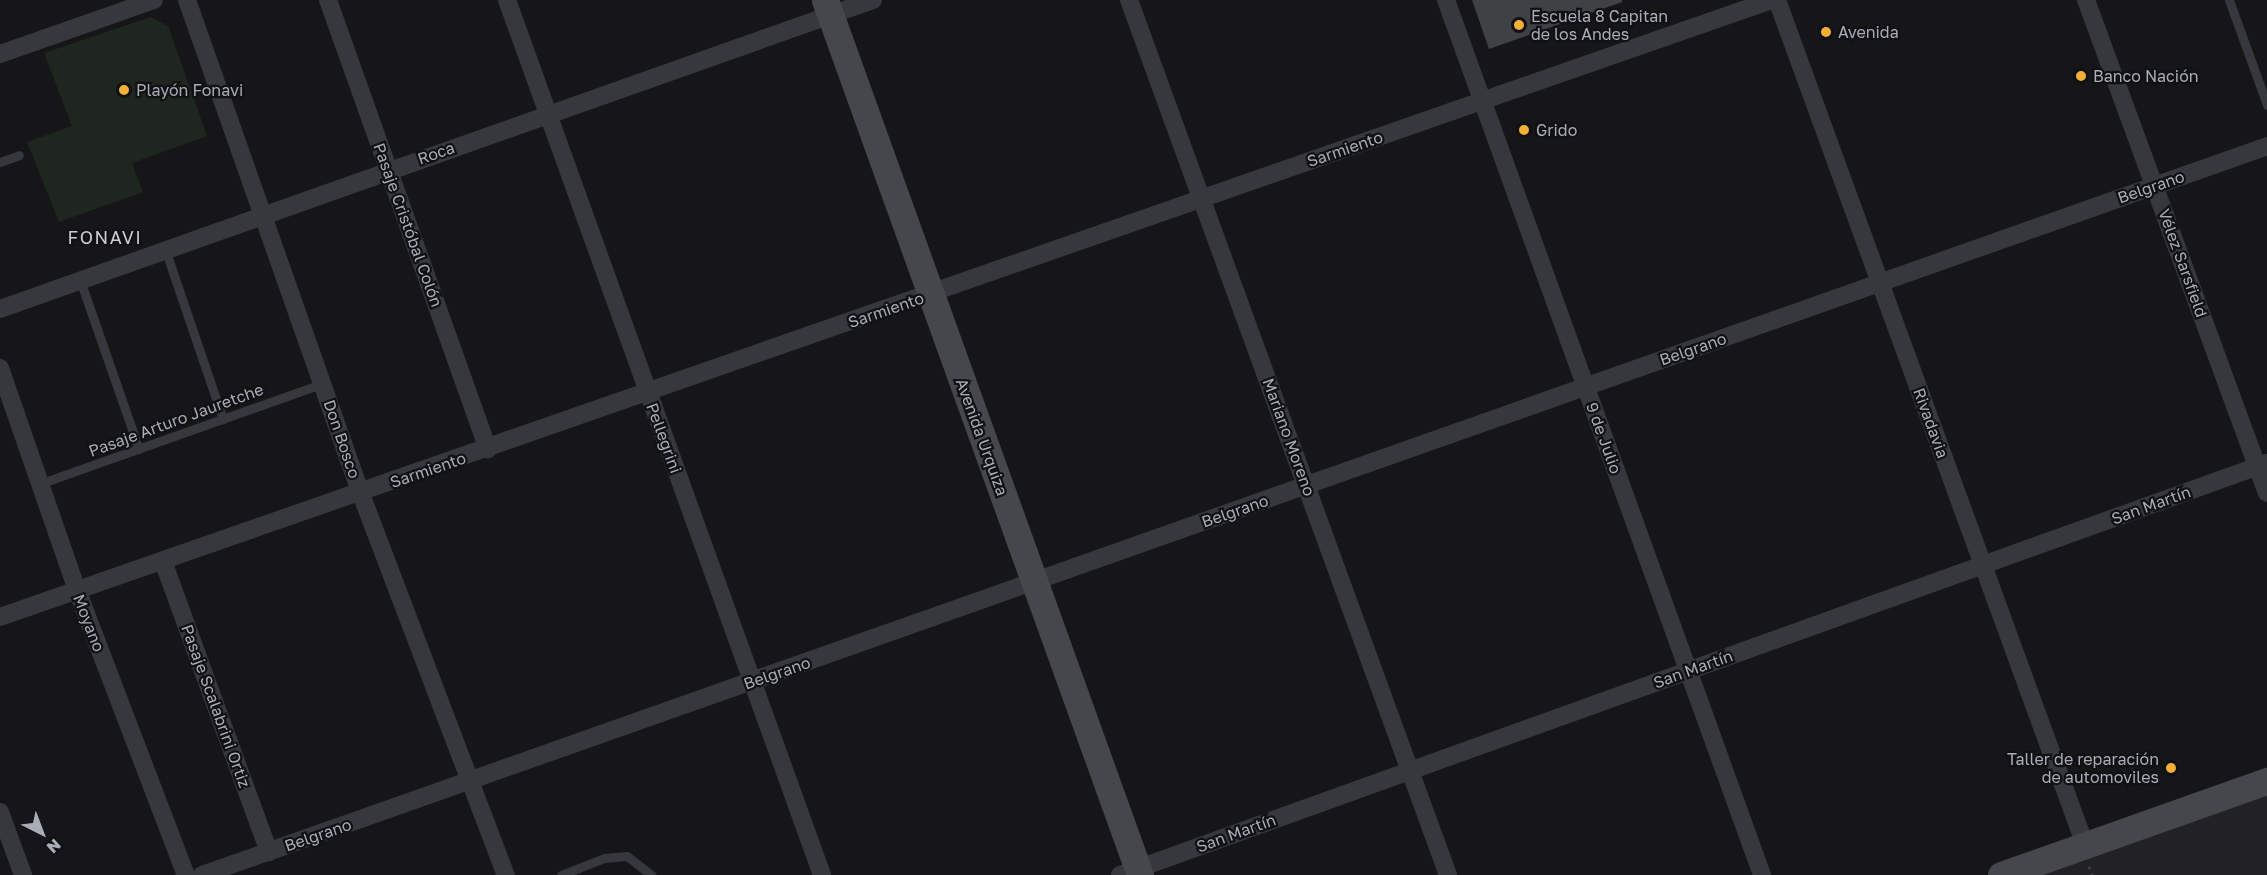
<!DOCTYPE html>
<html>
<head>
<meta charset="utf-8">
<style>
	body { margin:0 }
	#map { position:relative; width:2267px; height:875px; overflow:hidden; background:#161618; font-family:"Golos Text",sans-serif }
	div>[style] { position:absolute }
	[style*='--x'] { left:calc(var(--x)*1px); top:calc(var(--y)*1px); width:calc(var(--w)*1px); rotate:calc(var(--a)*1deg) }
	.built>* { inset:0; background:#222225 }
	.green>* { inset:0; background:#1e261f }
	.building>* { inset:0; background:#404145 }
	.path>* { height:3px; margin-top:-1.5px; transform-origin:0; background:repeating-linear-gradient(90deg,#3d3f44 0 3px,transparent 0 7.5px) }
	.lane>* { height:9px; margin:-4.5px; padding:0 4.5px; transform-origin:4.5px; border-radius:4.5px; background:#37383d }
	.street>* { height:18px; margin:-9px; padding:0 9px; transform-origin:9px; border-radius:9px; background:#37383d }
	.secondary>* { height:27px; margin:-13.5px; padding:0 13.5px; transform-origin:13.5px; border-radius:13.5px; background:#45474d }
	.dots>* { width:16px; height:16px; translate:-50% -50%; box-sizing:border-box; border:3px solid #111113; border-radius:50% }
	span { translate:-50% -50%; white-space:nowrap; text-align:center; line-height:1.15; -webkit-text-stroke:4.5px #111113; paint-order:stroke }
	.poi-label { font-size:16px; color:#a8adb8 }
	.left { translate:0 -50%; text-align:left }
	.right { translate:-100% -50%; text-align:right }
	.street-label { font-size:16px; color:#a8adb8 }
	.neighbourhood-label { font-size:18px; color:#c9ccd4; letter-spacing:1.5px }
	.north { position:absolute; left:12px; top:803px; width:60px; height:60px; -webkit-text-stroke:4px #111113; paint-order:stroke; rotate:138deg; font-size:16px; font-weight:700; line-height:24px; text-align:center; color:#a8adb8 }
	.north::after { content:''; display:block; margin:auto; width:21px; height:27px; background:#a8adb8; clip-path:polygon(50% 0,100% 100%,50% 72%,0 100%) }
</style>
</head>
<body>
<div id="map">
	<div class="built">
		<i style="clip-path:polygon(2267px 781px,2267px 875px,2001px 875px)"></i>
	</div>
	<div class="green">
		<i style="clip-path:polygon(151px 17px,168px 26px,207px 136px,132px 163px,143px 192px,59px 222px,27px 142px,72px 126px,44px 53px)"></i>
	</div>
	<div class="building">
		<i style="clip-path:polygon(1472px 0,1622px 0,1622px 2px,1489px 49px)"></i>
	</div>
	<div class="path">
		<i style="--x:2089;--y:866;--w:9;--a:72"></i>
	</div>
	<div class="lane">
		<i style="--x:2229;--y:0;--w:112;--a:70.1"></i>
		<i style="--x:0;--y:162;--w:20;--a:-20"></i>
		<i style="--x:165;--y:249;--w:180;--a:71.2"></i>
		<i style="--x:80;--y:280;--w:179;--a:70.8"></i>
		<i style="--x:39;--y:484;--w:300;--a:-19.5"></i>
		<i style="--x:561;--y:875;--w:46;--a:-21.6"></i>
		<i style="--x:604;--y:858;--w:23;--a:-5"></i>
		<i style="--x:627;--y:856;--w:31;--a:38"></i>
	</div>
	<div class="street">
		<i style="--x:187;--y:0;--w:524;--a:70.6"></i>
		<i style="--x:361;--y:494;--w:408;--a:69.2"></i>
		<i style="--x:328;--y:0;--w:477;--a:70.4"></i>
		<i style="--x:507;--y:0;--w:930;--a:70.2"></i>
		<i style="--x:1129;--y:0;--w:931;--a:69.97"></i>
		<i style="--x:1446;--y:0;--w:930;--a:70.14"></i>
		<i style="--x:1777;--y:0;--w:899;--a:69.97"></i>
		<i style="--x:2086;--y:0;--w:525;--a:69.84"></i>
		<i style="--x:0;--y:54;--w:163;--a:-19.3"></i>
		<i style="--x:0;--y:309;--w:926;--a:-19.49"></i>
		<i style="--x:0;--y:368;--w:235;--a:70.9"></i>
		<i style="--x:77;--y:590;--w:305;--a:69.1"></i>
		<i style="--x:163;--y:561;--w:310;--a:70"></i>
		<i style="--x:0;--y:617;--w:1876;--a:-19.2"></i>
		<i style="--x:0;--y:812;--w:67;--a:69.9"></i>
		<i style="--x:202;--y:875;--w:2190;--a:-19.44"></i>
		<i style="--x:1120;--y:875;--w:1219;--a:-19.76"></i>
	</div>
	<div class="secondary">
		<i style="--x:825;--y:0;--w:930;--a:70.2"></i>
		<i style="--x:2001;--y:875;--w:282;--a:-19.5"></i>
	</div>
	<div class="dots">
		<i style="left:1519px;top:25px;background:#f2b134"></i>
		<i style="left:1826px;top:32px;background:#f2b134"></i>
		<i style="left:2081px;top:76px;background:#f2b134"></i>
		<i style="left:124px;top:90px;background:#f2b134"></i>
		<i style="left:1524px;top:130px;background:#f2b134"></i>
		<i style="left:2171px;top:768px;background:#f2b134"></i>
	</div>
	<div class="poi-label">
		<span class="left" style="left:1531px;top:25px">Escuela 8 Capitan<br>de los Andes</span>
		<span class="left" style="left:1838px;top:32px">Avenida</span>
		<span class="left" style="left:2093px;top:76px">Banco Nación</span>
		<span class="left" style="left:136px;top:90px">Playón Fonavi</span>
		<span class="left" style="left:1536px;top:130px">Grido</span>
		<span class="right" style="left:2159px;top:768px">Taller de reparación<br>de automoviles</span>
	</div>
	<div class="street-label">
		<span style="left:1345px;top:149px;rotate:-19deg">Sarmiento</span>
		<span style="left:436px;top:153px;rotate:-19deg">Roca</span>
		<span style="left:2151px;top:187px;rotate:-19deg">Belgrano</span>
		<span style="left:408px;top:225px;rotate:70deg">Pasaje Cristóbal Colón</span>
		<span style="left:2183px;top:263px;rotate:70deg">Vélez Sarsfield</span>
		<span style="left:886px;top:310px;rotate:-19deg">Sarmiento</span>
		<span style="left:1693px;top:349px;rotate:-19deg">Belgrano</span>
		<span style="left:176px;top:420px;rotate:-20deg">Pasaje Arturo Jauretche</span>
		<span style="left:1931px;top:423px;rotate:70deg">Rivadavia</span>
		<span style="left:982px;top:437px;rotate:70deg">Avenida Urquiza</span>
		<span style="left:1289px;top:437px;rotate:70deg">Mariano Moreno</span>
		<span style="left:664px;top:438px;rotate:70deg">Pellegrini</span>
		<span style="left:1604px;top:438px;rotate:70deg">9 de Julio</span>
		<span style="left:342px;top:439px;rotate:71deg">Don Bosco</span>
		<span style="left:428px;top:470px;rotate:-19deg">Sarmiento</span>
		<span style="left:2151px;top:505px;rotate:-20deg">San Martín</span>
		<span style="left:1235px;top:511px;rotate:-19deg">Belgrano</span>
		<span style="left:89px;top:623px;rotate:69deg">Moyano</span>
		<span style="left:1693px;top:669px;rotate:-20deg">San Martín</span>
		<span style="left:777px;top:673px;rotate:-19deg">Belgrano</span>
		<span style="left:216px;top:706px;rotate:70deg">Pasaje Scalabrini Ortiz</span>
		<span style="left:1236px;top:833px;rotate:-20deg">San Martín</span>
		<span style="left:318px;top:835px;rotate:-19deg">Belgrano</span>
	</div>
	<div class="neighbourhood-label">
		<span style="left:105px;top:237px">FONAVI</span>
	</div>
	<div class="north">N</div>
</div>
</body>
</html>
